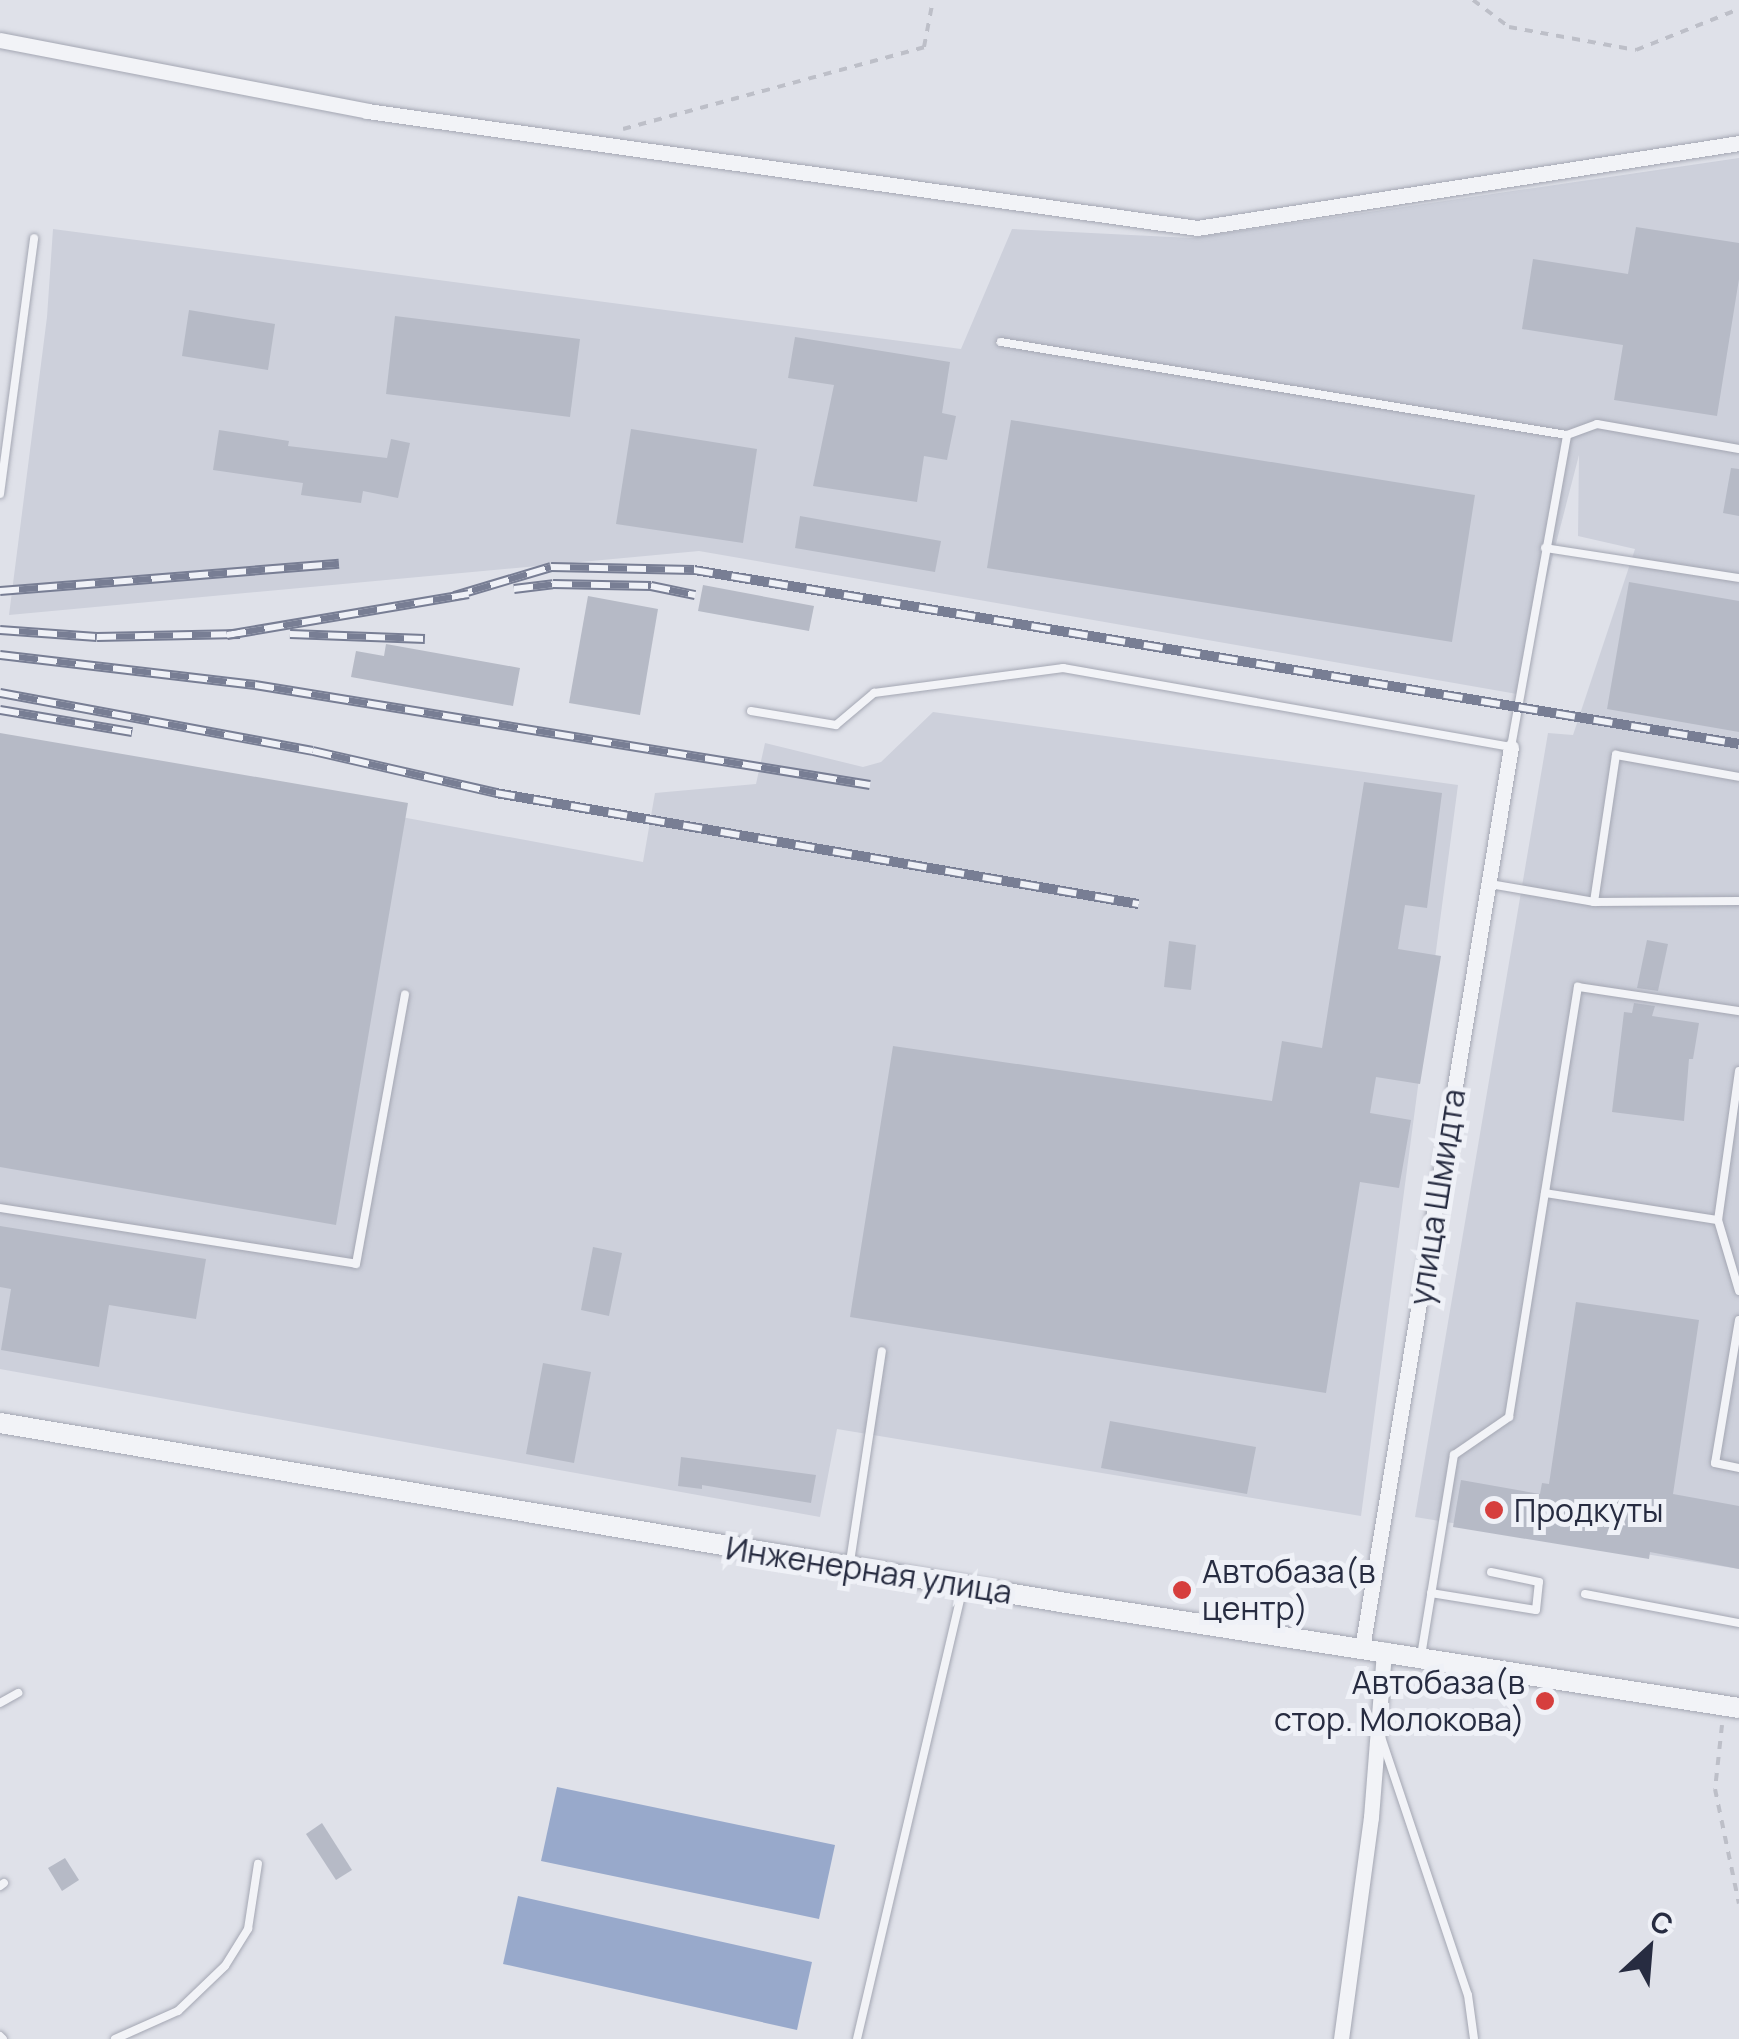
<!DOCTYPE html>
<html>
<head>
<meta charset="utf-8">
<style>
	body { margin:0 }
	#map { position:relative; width:1739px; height:2039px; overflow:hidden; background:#dfe1e9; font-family:Manrope,sans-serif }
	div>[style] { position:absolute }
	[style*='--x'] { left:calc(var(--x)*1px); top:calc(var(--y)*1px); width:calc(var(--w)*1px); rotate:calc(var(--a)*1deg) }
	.built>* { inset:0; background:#cdd0db }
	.water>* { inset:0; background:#98a9cb }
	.building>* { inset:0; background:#b6bac6 }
	.path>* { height:4px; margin-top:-2px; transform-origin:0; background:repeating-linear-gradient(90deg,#bdbfc8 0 8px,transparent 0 16px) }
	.roads { filter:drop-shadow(0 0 2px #a4a7b3) drop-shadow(0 0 2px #a4a7b3) }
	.service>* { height:8px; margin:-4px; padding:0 4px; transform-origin:4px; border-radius:4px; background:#f2f3f7 }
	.minor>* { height:15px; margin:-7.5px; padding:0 7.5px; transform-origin:7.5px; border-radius:7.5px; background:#f2f3f7 }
	.tertiary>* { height:20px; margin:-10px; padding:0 10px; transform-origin:10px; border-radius:10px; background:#f2f3f7 }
	.rail>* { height:10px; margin-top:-5px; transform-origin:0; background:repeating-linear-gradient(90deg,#eff1f7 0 19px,#787e94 0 38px); box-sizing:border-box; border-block:2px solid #787e94 }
	.dots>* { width:28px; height:28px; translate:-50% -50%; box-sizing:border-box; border:5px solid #eff1f7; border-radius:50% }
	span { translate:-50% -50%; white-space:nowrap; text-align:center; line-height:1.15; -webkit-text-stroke:10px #eff1f7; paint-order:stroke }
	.street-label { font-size:32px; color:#272c41 }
	.poi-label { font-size:32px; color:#272c41 }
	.left { translate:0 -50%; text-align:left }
	.right { translate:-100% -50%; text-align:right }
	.north { position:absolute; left:1599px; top:1899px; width:100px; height:100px; -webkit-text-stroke:8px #eff1f7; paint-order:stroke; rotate:26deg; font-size:28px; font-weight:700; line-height:40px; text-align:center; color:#272c41 }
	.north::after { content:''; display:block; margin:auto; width:35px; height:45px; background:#272c41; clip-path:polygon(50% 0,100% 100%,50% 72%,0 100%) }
</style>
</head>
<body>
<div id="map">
	<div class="built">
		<i style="clip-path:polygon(1739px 158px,1739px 1569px,1415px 1517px,1548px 733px,1573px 735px,1635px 549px,1578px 536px,1579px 455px,1517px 694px,699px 551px,9px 615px,47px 317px,53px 229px,961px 349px,1012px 229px,1191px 238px)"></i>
		<i style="clip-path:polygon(933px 712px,1458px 785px,1361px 1516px,837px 1429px,820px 1517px,0 1369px,0 742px,643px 862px,655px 793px,756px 784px,765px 743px,863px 767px,881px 762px)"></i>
	</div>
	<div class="water">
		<i style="clip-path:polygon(557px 1787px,835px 1845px,819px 1919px,541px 1861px)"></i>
		<i style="clip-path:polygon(518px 1896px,812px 1962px,797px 2030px,503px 1964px)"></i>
	</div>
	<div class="building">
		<i style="clip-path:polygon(1636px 227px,1739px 243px,1739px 279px,1717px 416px,1614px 400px,1623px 345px,1522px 329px,1533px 259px,1628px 274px)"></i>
		<i style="clip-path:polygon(189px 310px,275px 324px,268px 370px,182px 356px)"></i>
		<i style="clip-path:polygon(395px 316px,580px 339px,570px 417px,386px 394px)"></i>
		<i style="clip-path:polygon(795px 337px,950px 362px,942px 413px,956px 416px,947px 460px,924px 456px,917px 502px,813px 486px,834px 385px,788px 378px)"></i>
		<i style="clip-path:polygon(1011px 420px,1475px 495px,1452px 642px,987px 568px)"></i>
		<i style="clip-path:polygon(631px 429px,757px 449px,743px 543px,616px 524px)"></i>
		<i style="clip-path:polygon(219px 430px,289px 441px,288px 446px,387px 458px,391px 439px,410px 443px,398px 498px,363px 491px,361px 503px,301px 495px,303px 483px,213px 470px)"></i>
		<i style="clip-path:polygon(1731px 468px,1739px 469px,1739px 516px,1723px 513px)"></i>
		<i style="clip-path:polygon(800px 516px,941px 541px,935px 572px,795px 548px)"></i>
		<i style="clip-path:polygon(1629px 582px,1739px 601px,1739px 732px,1607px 709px)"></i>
		<i style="clip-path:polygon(703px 585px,814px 606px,809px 631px,698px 611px)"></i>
		<i style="clip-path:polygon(588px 596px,658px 609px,640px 715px,569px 703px)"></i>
		<i style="clip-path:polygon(386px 644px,520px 668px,513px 706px,351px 677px,356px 651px,384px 656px)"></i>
		<i style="clip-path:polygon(0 733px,408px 803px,336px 1225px,0 1167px)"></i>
		<i style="clip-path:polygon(1364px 782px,1442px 793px,1427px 908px,1405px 905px,1398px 949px,1441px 956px,1420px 1084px,1376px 1077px,1370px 1113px,1411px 1120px,1399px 1188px,1360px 1182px,1326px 1393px,850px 1317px,893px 1046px,1272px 1101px,1282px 1041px,1322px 1048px)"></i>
		<i style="clip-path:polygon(1647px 940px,1668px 944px,1658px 991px,1637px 988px)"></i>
		<i style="clip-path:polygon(1169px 941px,1196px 945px,1191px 990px,1164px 987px)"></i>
		<i style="clip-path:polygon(1634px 1003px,1655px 1006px,1652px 1016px,1699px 1023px,1693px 1059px,1689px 1059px,1684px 1121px,1612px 1112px,1624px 1012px,1632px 1013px)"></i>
		<i style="clip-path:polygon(0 1226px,206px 1259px,196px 1319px,109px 1305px,99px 1367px,1px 1350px,11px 1289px,0 1287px)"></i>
		<i style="clip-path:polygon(593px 1247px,622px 1253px,609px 1316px,581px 1310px)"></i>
		<i style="clip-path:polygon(1576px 1302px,1699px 1320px,1673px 1494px,1739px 1506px,1739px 1569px,1650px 1552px,1649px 1559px,1453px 1527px,1461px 1480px,1540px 1494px,1542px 1483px,1549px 1484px)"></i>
		<i style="clip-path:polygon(543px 1363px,591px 1372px,574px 1463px,526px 1454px)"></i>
		<i style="clip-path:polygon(1110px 1421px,1256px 1447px,1247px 1494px,1101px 1468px)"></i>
		<i style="clip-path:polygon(681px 1457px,816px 1475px,811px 1503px,702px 1485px,702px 1489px,678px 1486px)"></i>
		<i style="clip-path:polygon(322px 1823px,352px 1870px,336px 1880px,306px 1834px)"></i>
		<i style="clip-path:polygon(65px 1858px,79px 1880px,62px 1891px,48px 1868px)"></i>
	</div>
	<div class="path">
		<i style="--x:1473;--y:0;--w:45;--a:36.9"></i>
		<i style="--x:1509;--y:27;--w:129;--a:10.3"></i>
		<i style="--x:1636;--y:50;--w:111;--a:-21.7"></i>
		<i style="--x:623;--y:129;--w:312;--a:-15.2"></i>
		<i style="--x:924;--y:47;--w:48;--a:-79.2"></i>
		<i style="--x:1722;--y:1725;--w:64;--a:96.2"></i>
		<i style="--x:1715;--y:1789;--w:117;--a:78.2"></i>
	</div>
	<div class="roads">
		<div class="service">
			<i style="--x:1567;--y:435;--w:32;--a:-20"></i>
			<i style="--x:1597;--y:424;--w:144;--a:10"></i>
			<i style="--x:0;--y:494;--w:258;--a:-82.4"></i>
			<i style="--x:1545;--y:548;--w:196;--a:8.8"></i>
			<i style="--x:751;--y:711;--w:86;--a:9.4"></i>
			<i style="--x:836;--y:725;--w:50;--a:-40.1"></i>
			<i style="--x:874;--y:693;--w:191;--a:-7.5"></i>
			<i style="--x:1063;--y:668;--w:455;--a:10"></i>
			<i style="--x:1511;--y:747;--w:317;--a:-79.8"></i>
			<i style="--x:1567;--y:435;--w:574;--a:-170.67"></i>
			<i style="--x:1490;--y:884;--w:106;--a:9.8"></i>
			<i style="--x:1594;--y:902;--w:145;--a:-0.4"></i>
			<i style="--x:1594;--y:902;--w:149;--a:-81.5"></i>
			<i style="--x:1616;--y:755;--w:125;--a:10.1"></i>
			<i style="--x:1739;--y:1071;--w:150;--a:98"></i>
			<i style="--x:1718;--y:1220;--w:74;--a:73.5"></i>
			<i style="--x:1545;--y:1193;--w:175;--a:8.9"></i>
			<i style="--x:0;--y:1208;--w:360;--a:8.9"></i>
			<i style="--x:356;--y:1264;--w:274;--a:-79.7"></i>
			<i style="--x:1739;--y:1320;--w:145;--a:99.5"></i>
			<i style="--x:1715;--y:1463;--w:25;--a:12"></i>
			<i style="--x:850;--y:1562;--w:213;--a:-81.4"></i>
			<i style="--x:1431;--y:1593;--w:106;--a:9.2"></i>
			<i style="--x:1536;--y:1610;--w:28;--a:-84"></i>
			<i style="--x:1539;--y:1582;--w:49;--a:-168.2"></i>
			<i style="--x:1585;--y:1594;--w:157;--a:10.7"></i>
			<i style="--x:1421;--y:1656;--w:204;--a:-80.7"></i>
			<i style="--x:1454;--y:1455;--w:67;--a:-34.6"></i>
			<i style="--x:1509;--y:1417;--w:436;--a:-80.9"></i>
			<i style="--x:1578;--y:987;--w:163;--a:8.5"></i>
			<i style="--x:0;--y:1703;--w:21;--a:-29"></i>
			<i style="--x:1381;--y:1737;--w:272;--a:71.4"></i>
			<i style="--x:1468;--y:1995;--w:44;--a:82.2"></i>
			<i style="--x:0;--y:1886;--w:5;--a:-37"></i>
			<i style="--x:0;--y:2036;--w:4;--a:45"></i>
			<i style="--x:115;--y:2039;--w:69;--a:-24"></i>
			<i style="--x:178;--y:2011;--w:65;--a:-43.8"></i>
			<i style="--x:225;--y:1966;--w:44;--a:-58.1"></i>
			<i style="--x:248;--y:1929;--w:66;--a:-81.3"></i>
			<i style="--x:857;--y:2039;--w:465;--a:-76.8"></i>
		</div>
		<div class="minor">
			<i style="--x:0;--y:40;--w:374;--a:10.9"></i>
			<i style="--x:367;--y:111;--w:838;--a:8.02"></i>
			<i style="--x:1197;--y:228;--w:549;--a:-8.91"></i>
			<i style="--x:1362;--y:1648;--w:913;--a:-80.61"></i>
			<i style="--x:1341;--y:2039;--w:224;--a:-82.3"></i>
			<i style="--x:1371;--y:1817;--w:168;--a:-85.5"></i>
		</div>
		<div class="tertiary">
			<i style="--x:0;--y:1423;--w:1075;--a:9.58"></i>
			<i style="--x:1060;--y:1602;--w:687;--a:8.87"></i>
		</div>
	</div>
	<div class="rail">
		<i style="--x:514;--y:589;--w:39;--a:-7"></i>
		<i style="--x:553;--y:584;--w:98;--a:1.2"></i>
		<i style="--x:651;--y:586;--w:45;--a:11.6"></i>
		<i style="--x:0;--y:591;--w:340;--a:-4.6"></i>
		<i style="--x:454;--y:596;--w:101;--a:-16.6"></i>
		<i style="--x:551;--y:567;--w:143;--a:1.2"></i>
		<i style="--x:694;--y:570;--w:1059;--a:9.45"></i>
		<i style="--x:0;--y:630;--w:97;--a:4.1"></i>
		<i style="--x:97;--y:637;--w:143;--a:-1.2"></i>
		<i style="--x:290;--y:634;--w:135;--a:2.1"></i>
		<i style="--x:227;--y:635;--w:245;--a:-9.6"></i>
		<i style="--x:0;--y:655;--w:257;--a:6.7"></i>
		<i style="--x:255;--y:685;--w:623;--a:9.24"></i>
		<i style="--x:0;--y:693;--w:318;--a:10.5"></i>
		<i style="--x:313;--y:751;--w:188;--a:12.9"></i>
		<i style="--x:496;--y:793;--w:652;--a:9.81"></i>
		<i style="--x:0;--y:710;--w:134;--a:9.5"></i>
	</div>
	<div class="dots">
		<i style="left:1494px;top:1510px;background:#d63e3d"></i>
		<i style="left:1182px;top:1590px;background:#d63e3d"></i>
		<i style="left:1545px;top:1701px;background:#d63e3d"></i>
	</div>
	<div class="street-label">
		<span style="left:1437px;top:1197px;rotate:-81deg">улица Шмидта</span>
		<span style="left:869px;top:1570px;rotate:9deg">Инженерная улица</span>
	</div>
	<div class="poi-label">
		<span class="left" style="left:1514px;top:1510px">Продкуты</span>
		<span class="left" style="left:1202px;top:1590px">Автобаза(в<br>центр)</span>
		<span class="right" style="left:1525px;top:1701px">Автобаза(в<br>стор. Молокова)</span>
	</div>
	<div class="north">С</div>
</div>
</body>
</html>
